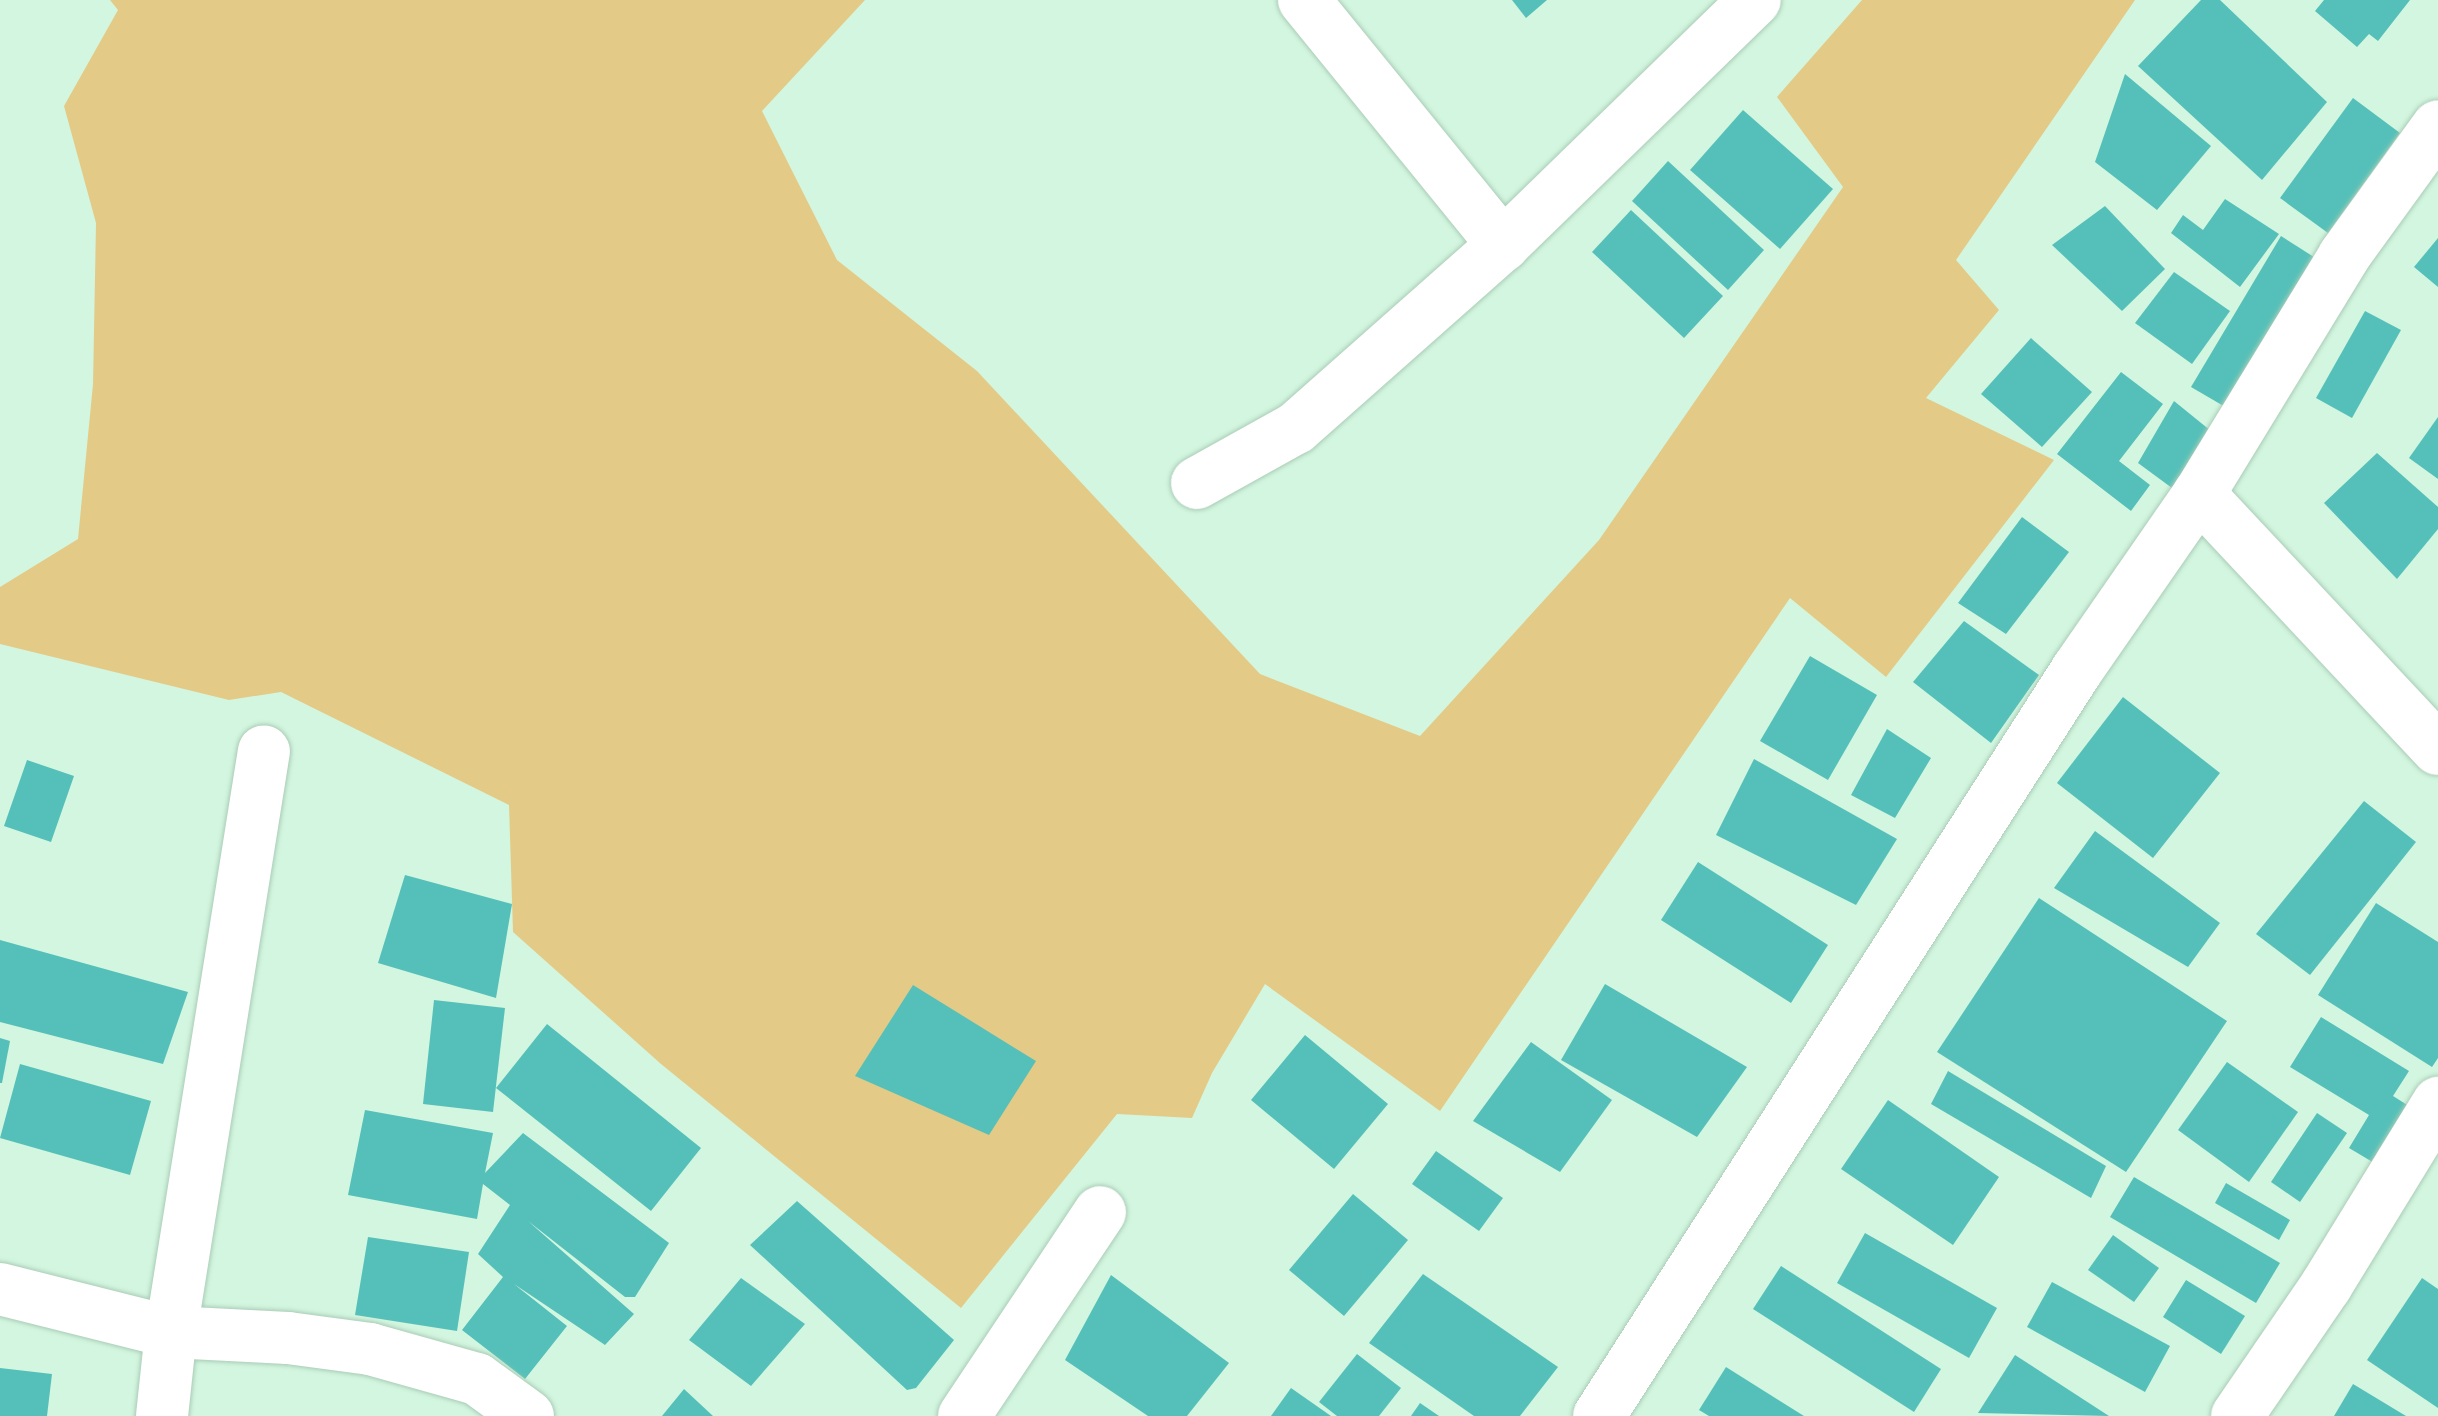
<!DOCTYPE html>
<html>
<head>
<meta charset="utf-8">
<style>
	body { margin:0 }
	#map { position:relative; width:2438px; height:1416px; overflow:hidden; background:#d3f6e0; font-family:Rubik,sans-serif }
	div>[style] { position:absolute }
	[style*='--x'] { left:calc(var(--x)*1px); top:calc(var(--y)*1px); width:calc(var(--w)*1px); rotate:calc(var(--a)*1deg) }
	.green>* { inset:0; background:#e3cb87 }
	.building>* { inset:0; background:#55c0b9 }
	.roads { filter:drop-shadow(0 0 2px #aaccb6) drop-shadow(0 0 2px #aaccb6) }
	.minor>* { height:52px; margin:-26px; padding:0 26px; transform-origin:26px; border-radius:26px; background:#fff }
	span { translate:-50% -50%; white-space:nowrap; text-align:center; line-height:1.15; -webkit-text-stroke:8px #fff; paint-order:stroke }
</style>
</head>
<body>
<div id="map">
	<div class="green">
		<i style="clip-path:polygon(110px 0,865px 0,762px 111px,837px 260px,977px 371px,1260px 674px,1420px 736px,1599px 540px,1843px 187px,1777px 97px,1862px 0,2135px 0,1956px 260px,1999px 310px,1926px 398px,2054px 460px,1886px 677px,1790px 598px,1440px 1111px,1265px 984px,1212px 1073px,1192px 1118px,1117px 1114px,961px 1308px,661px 1064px,513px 932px,509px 805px,281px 692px,229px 700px,0 644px,0 587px,78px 539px,93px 384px,96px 223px,64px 106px,118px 10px)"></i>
	</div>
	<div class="building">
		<i style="clip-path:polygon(1512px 0,1547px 0,1526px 18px)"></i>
		<i style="clip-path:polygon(2201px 0,2220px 0,2327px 102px,2262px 180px,2138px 66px)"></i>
		<i style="clip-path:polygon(2324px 0,2410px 0,2378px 41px,2369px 34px,2357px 47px,2315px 11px)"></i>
		<i style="clip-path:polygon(2125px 74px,2211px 146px,2157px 210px,2095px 162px)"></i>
		<i style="clip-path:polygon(2353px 98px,2400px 133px,2328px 233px,2280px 198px)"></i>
		<i style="clip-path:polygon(1743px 110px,1833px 189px,1780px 249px,1690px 170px)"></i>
		<i style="clip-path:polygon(1668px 161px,1764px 250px,1728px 290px,1632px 201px)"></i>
		<i style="clip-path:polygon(2225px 199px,2279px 234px,2240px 287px,2171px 233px,2183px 215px,2203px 230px)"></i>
		<i style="clip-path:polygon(2105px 206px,2165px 269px,2122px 311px,2052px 245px)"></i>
		<i style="clip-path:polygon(1631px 210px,1723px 296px,1684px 338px,1592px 252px)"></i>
		<i style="clip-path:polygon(2281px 236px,2317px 259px,2227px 408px,2191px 387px)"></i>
		<i style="clip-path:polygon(2438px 238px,2438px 287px,2414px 267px)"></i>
		<i style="clip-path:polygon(2174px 272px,2230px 311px,2192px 364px,2135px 323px)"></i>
		<i style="clip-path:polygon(2365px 311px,2401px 330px,2352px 418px,2316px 398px)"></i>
		<i style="clip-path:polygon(2031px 338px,2092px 392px,2042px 447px,1981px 394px)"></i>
		<i style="clip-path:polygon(2121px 372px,2163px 404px,2119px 461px,2150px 485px,2131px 511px,2057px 454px)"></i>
		<i style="clip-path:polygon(2174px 401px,2211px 431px,2172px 488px,2138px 463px)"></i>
		<i style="clip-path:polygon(2438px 417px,2438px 479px,2409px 458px)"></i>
		<i style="clip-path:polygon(2377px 453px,2438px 507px,2438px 529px,2397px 579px,2324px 503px)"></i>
		<i style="clip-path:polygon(2022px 517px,2069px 552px,2006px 634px,1958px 603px)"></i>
		<i style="clip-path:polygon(1964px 621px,2039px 675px,1991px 743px,1913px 682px)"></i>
		<i style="clip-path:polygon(1810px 656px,1877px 695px,1828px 780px,1760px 741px)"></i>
		<i style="clip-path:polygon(2123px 697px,2220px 773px,2153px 858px,2057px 783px)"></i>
		<i style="clip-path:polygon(1887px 729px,1931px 758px,1895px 818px,1851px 795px)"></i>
		<i style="clip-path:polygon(1754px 759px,1897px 839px,1856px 905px,1716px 835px)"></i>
		<i style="clip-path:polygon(27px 760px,74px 776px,51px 842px,4px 826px)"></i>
		<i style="clip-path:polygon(2364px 801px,2416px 842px,2310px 975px,2256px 934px)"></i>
		<i style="clip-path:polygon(2095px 831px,2220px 923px,2188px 967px,2054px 888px)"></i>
		<i style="clip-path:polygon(1698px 862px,1828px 945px,1791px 1003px,1661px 920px)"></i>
		<i style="clip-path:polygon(405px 875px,512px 904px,496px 998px,378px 963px)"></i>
		<i style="clip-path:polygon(2039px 898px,2227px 1021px,2126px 1172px,1937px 1052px)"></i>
		<i style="clip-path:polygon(2376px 903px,2438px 942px,2438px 1058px,2432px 1067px,2318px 995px)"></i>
		<i style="clip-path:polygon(0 940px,188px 992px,163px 1064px,0 1022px)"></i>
		<i style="clip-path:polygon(1605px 984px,1747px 1067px,1697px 1137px,1561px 1060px)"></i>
		<i style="clip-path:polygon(913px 985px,1036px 1061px,989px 1135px,855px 1076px)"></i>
		<i style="clip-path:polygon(434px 1000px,505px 1008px,493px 1112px,423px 1104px)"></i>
		<i style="clip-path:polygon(2321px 1017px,2409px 1071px,2393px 1096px,2420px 1113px,2386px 1170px,2349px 1148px,2369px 1115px,2290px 1067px)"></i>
		<i style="clip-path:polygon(547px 1024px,701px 1148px,651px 1211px,496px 1088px)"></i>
		<i style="clip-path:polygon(1305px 1035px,1388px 1104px,1334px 1169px,1251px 1100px)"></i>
		<i style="clip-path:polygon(0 1038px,10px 1041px,2px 1083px,0 1083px)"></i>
		<i style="clip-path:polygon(1531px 1042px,1612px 1100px,1560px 1172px,1473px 1121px)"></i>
		<i style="clip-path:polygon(2227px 1062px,2298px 1112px,2249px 1182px,2178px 1130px)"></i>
		<i style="clip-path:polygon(20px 1064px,151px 1101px,130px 1175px,0 1138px)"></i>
		<i style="clip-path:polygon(1948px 1071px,2106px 1166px,2091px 1198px,1931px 1104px)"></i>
		<i style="clip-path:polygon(1888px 1100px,1999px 1177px,1953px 1245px,1841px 1169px)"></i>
		<i style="clip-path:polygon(365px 1110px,493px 1133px,485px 1173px,523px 1133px,669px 1243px,635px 1297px,625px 1297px,528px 1221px,634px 1314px,605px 1345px,514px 1284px,567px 1326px,525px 1379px,462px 1330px,503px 1277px,478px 1254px,510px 1205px,483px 1184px,477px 1219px,348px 1195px)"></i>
		<i style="clip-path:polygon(2317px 1113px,2347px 1133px,2300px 1202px,2271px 1182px)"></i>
		<i style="clip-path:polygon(1436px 1151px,1503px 1198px,1479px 1231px,1412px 1184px)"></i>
		<i style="clip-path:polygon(2134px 1177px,2280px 1263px,2256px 1303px,2110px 1217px)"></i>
		<i style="clip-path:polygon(2226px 1183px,2290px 1220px,2279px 1240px,2215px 1203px)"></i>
		<i style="clip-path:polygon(1353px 1194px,1408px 1240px,1344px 1316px,1289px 1270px)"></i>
		<i style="clip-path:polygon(797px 1201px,954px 1340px,916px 1388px,907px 1390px,750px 1245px)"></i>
		<i style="clip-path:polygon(1865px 1233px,1997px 1308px,1969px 1358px,1837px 1283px)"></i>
		<i style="clip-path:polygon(2113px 1235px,2159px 1268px,2134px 1302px,2088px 1270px)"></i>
		<i style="clip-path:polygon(368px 1237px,469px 1252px,457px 1331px,355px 1315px)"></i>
		<i style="clip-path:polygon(1781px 1266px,1941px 1369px,1914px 1412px,1753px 1309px)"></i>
		<i style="clip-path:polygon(1423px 1274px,1558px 1367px,1520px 1416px,1474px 1416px,1369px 1343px)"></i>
		<i style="clip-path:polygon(1111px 1275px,1229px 1363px,1187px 1416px,1148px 1416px,1065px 1360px)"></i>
		<i style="clip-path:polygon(741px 1278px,805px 1324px,751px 1386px,689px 1340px)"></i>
		<i style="clip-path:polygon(2422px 1278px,2438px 1289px,2438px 1408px,2367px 1360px)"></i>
		<i style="clip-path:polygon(2186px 1280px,2245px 1316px,2221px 1354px,2163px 1317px)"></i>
		<i style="clip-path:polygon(2052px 1282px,2170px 1346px,2145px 1392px,2027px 1327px)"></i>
		<i style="clip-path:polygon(1357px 1354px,1401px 1388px,1379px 1416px,1337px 1416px,1319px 1402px)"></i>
		<i style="clip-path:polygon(2015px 1355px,2109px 1416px,1978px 1413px)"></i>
		<i style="clip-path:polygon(1726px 1367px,1804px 1416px,1709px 1416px,1699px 1410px)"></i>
		<i style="clip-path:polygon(0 1368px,52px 1374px,47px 1416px,0 1416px)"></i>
		<i style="clip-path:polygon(2353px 1384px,2406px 1416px,2334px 1416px)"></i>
		<i style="clip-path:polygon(1291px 1388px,1331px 1416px,1271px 1416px)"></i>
		<i style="clip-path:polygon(684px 1389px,713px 1416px,662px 1416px)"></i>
		<i style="clip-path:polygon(1420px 1403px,1439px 1416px,1411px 1416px)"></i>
	</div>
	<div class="roads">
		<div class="minor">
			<i style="--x:1304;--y:0;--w:316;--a:50.9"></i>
			<i style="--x:1197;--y:483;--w:113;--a:-29.1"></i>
			<i style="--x:1296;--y:428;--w:276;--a:-41.5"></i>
			<i style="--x:1503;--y:245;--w:351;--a:-44.2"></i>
			<i style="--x:2199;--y:494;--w:349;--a:46.9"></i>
			<i style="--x:0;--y:1289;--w:176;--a:14.1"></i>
			<i style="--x:171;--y:1332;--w:117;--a:2.9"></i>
			<i style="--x:288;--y:1338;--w:83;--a:7.6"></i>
			<i style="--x:370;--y:1349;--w:111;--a:15.7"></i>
			<i style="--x:477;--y:1379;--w:63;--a:36"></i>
			<i style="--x:162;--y:1416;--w:84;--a:-83.9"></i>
			<i style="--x:171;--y:1332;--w:588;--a:-80.91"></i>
			<i style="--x:964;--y:1416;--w:245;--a:-56.3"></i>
			<i style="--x:1599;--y:1416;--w:886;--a:-57.35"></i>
			<i style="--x:2077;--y:670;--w:214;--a:-55.3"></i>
			<i style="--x:2199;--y:494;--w:279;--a:-58.6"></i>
			<i style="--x:2344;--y:256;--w:160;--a:-54.1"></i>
			<i style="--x:2237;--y:1416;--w:158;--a:-55.6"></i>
			<i style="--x:2326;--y:1286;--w:215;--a:-58.5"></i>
		</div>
	</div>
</div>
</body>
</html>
